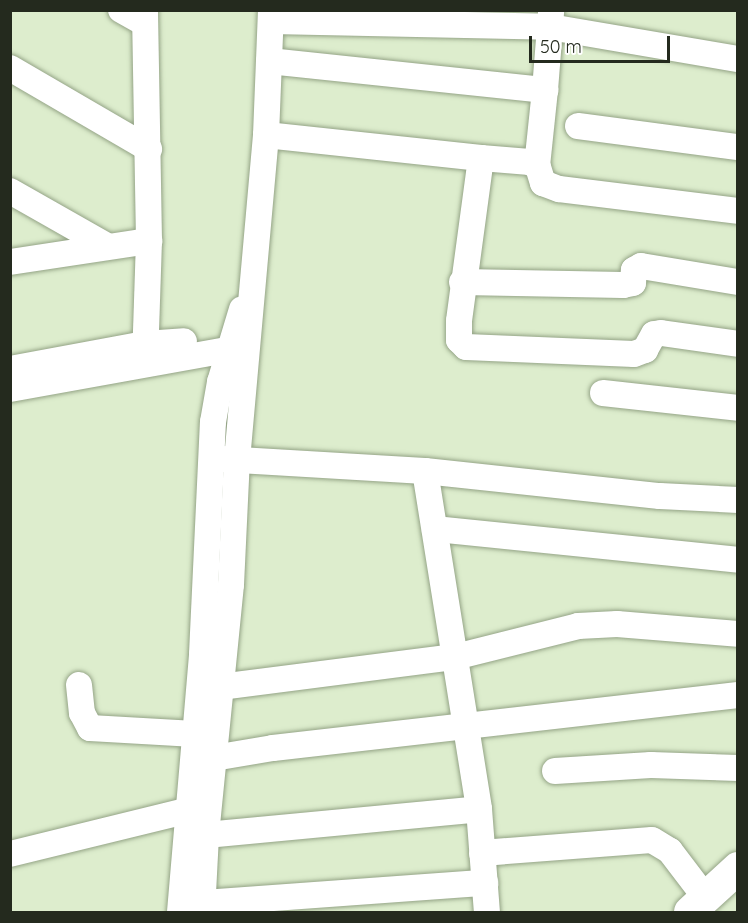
<!DOCTYPE html>
<html>
<head>
<meta charset="utf-8">
<style>
	body { margin:0 }
	#map { position:relative; width:748px; height:923px; overflow:hidden; background:#ddedcd; font-family:Quicksand,sans-serif }
	div>[style] { position:absolute }
	[style*='--x'] { left:calc(var(--x)*1px); top:calc(var(--y)*1px); width:calc(var(--w)*1px); rotate:calc(var(--a)*1deg) }
	.roads { filter:drop-shadow(0 0 2px #94a486) drop-shadow(0 0 2px #94a486) }
	.minor>* { height:26px; margin:-13px; padding:0 13px; transform-origin:13px; border-radius:13px; background:#fff }
	.major>* { height:32px; margin:-16px; padding:0 16px; transform-origin:16px; border-radius:16px; background:#fff }
	span { translate:-50% -50%; white-space:nowrap; text-align:center; line-height:1.15; -webkit-text-stroke:6px #fff; paint-order:stroke }
	.frame { position:absolute; inset:0; border:12px solid #242a1e; pointer-events:none }
	.scale { position:absolute; left:529px; top:36px; width:141px; height:27px; box-sizing:border-box; border:3px solid #242a1e; border-top:0; padding-left:8px; font-size:18px; line-height:21px; white-space:nowrap; color:#242a1e; -webkit-text-stroke:4px #fff; paint-order:stroke }
</style>
</head>
<body>
<div id="map">
	<div class="roads">
		<div class="minor">
			<i style="--x:121;--y:10;--w:26;--a:29"></i>
			<i style="--x:271;--y:21;--w:279;--a:1.2"></i>
			<i style="--x:550;--y:27;--w:16;--a:-86"></i>
			<i style="--x:269;--y:61;--w:278;--a:6"></i>
			<i style="--x:545;--y:90;--w:63;--a:-85.5"></i>
			<i style="--x:550;--y:27;--w:191;--a:9.7"></i>
			<i style="--x:10;--y:68;--w:161;--a:30.2"></i>
			<i style="--x:578;--y:126;--w:161;--a:7.5"></i>
			<i style="--x:266;--y:135;--w:216;--a:6.1"></i>
			<i style="--x:481;--y:158;--w:164;--a:97.7"></i>
			<i style="--x:459;--y:321;--w:19;--a:90"></i>
			<i style="--x:459;--y:340;--w:10;--a:45"></i>
			<i style="--x:466;--y:347;--w:168;--a:2.4"></i>
			<i style="--x:634;--y:354;--w:12;--a:-20"></i>
			<i style="--x:645;--y:350;--w:18;--a:-61"></i>
			<i style="--x:654;--y:334;--w:7;--a:-8"></i>
			<i style="--x:661;--y:333;--w:78;--a:8.1"></i>
			<i style="--x:481;--y:158;--w:49;--a:4.7"></i>
			<i style="--x:530;--y:162;--w:9;--a:32"></i>
			<i style="--x:538;--y:167;--w:17;--a:73"></i>
			<i style="--x:543;--y:183;--w:17;--a:21"></i>
			<i style="--x:559;--y:189;--w:180;--a:7"></i>
			<i style="--x:537;--y:166;--w:76;--a:-84"></i>
			<i style="--x:10;--y:191;--w:112;--a:29.6"></i>
			<i style="--x:10;--y:262;--w:141;--a:-8.6"></i>
			<i style="--x:149;--y:241;--w:231;--a:-91"></i>
			<i style="--x:462;--y:282;--w:161;--a:1.1"></i>
			<i style="--x:623;--y:285;--w:10;--a:-11"></i>
			<i style="--x:633;--y:283;--w:13;--a:-86"></i>
			<i style="--x:634;--y:270;--w:8;--a:-30"></i>
			<i style="--x:641;--y:266;--w:98;--a:9.4"></i>
			<i style="--x:145;--y:361;--w:120;--a:-88.1"></i>
			<i style="--x:10;--y:369;--w:137;--a:-10.5"></i>
			<i style="--x:145;--y:344;--w:39;--a:-4"></i>
			<i style="--x:10;--y:389;--w:237;--a:-10.2"></i>
			<i style="--x:603;--y:393;--w:136;--a:6.3"></i>
			<i style="--x:222;--y:459;--w:203;--a:3.4"></i>
			<i style="--x:425;--y:471;--w:236;--a:6.1"></i>
			<i style="--x:660;--y:496;--w:78;--a:2.9"></i>
			<i style="--x:425;--y:471;--w:342;--a:80.9"></i>
			<i style="--x:479;--y:809;--w:103;--a:85.6"></i>
			<i style="--x:435;--y:529;--w:305;--a:5.8"></i>
			<i style="--x:79;--y:685;--w:28;--a:84"></i>
			<i style="--x:82;--y:713;--w:17;--a:62"></i>
			<i style="--x:90;--y:728;--w:105;--a:3.3"></i>
			<i style="--x:220;--y:687;--w:237;--a:-7.3"></i>
			<i style="--x:455;--y:657;--w:127;--a:-14.1"></i>
			<i style="--x:578;--y:626;--w:39;--a:-3"></i>
			<i style="--x:617;--y:624;--w:121;--a:4.7"></i>
			<i style="--x:196;--y:761;--w:78;--a:-9.6"></i>
			<i style="--x:273;--y:748;--w:468;--a:-6.5"></i>
			<i style="--x:555;--y:771;--w:96;--a:-3.6"></i>
			<i style="--x:651;--y:765;--w:87;--a:2"></i>
			<i style="--x:206;--y:835;--w:274;--a:-5.4"></i>
			<i style="--x:482;--y:853;--w:170;--a:-4.4"></i>
			<i style="--x:652;--y:840;--w:21;--a:31"></i>
			<i style="--x:670;--y:851;--w:58;--a:52.7"></i>
			<i style="--x:10;--y:854;--w:198;--a:-13.8"></i>
			<i style="--x:203;--y:903;--w:283;--a:-4.1"></i>
			<i style="--x:180;--y:912;--w:259;--a:-85.1"></i>
			<i style="--x:202;--y:654;--w:232;--a:-87.3"></i>
			<i style="--x:213;--y:422;--w:41;--a:-80.1"></i>
			<i style="--x:220;--y:382;--w:76;--a:-73.2"></i>
			<i style="--x:202;--y:912;--w:77;--a:-87"></i>
			<i style="--x:206;--y:835;--w:251;--a:-84.3"></i>
			<i style="--x:231;--y:585;--w:125;--a:-87.3"></i>
			<i style="--x:237;--y:460;--w:326;--a:-84.9"></i>
			<i style="--x:266;--y:135;--w:125;--a:-87.7"></i>
		</div>
		<div class="major">
			<i style="--x:690;--y:912;--w:65;--a:-42.5"></i>
		</div>
	</div>
	<div class="frame"></div>
	<div class="scale">50 m</div>
</div>
</body>
</html>
